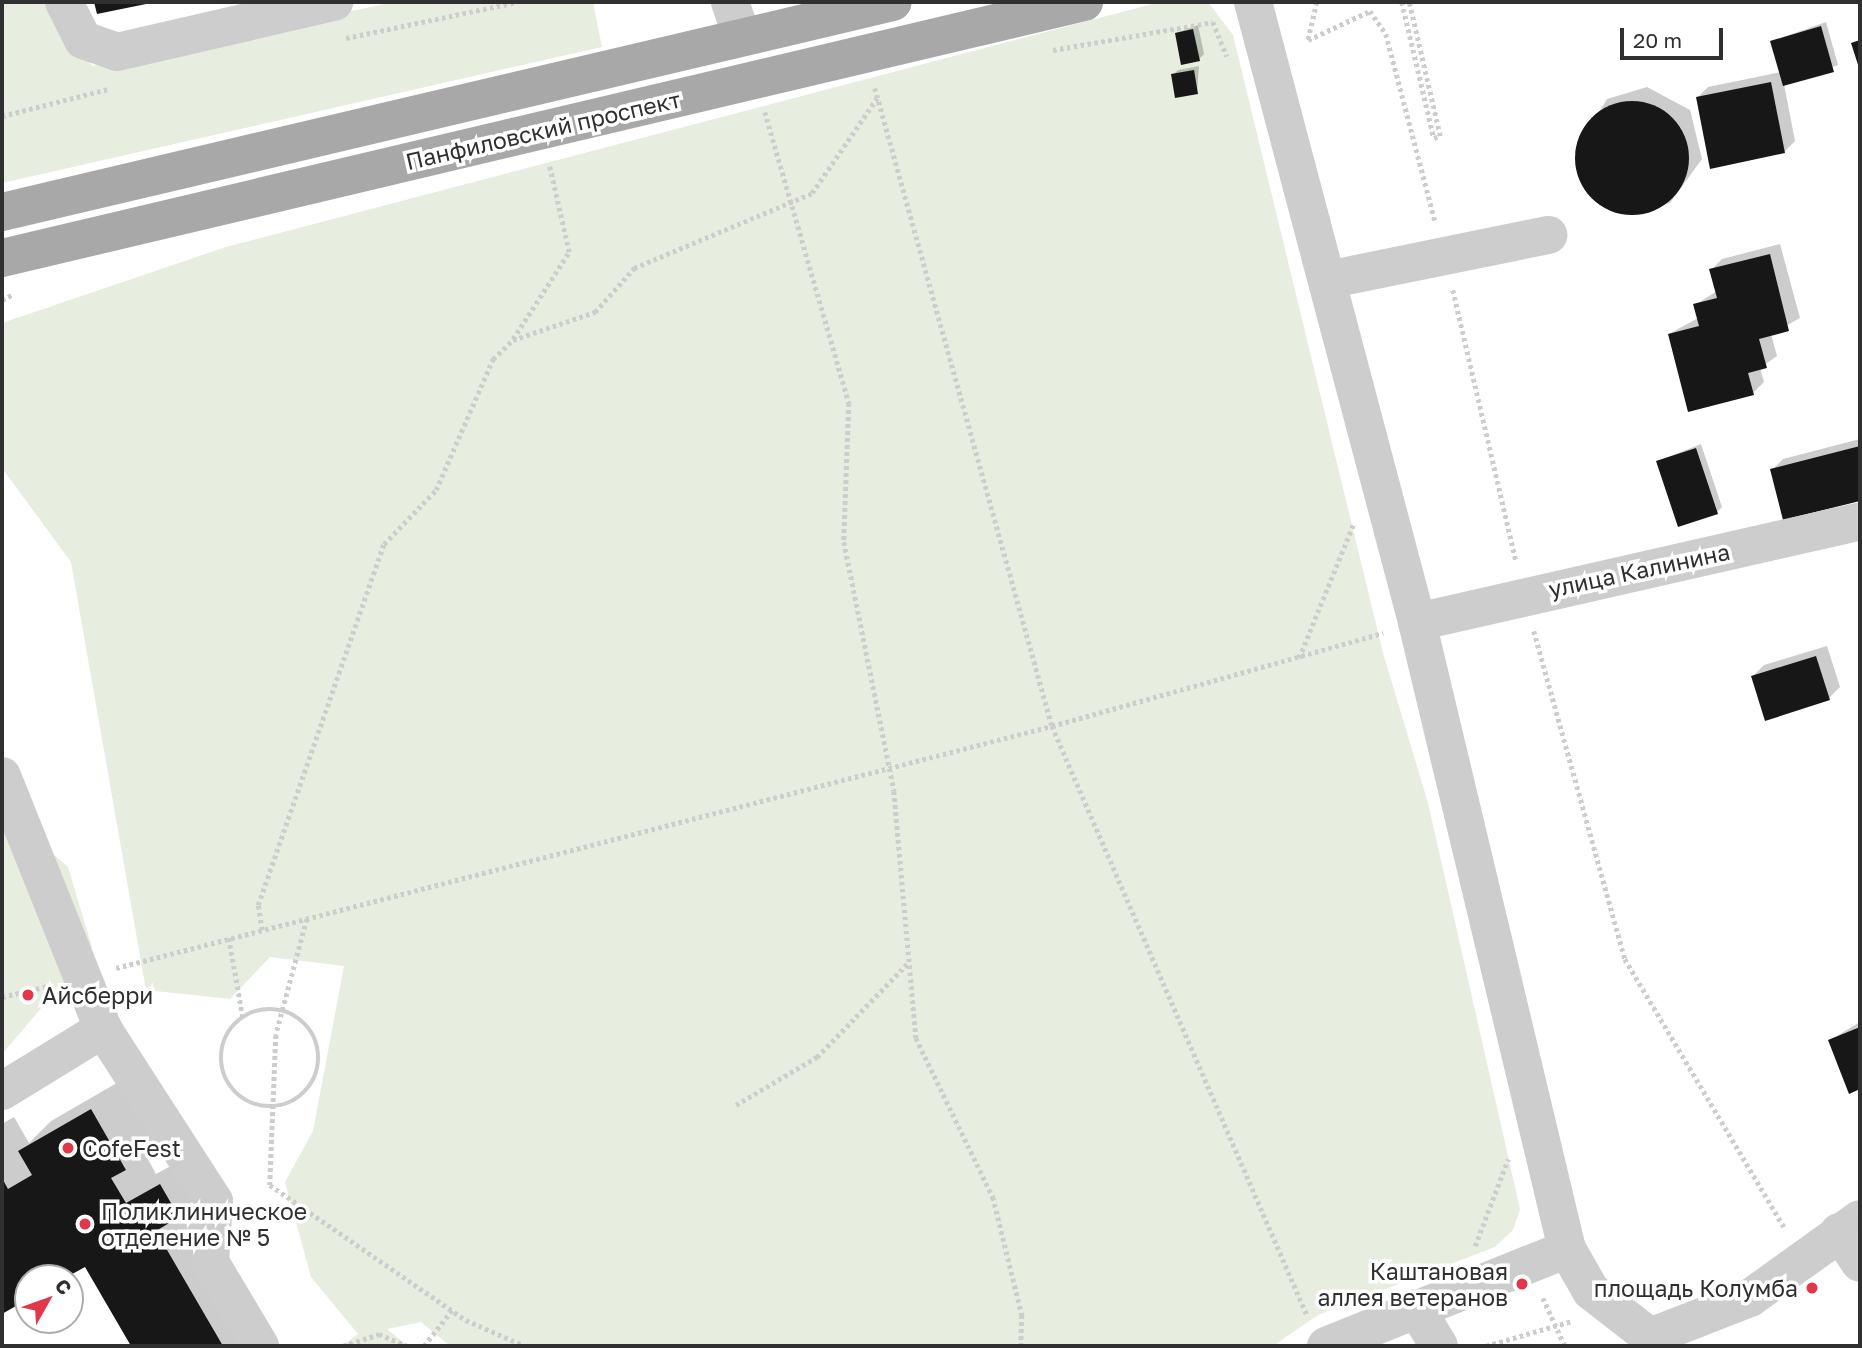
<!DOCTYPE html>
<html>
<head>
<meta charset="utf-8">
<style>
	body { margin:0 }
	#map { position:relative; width:1862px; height:1348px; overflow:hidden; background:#fff; font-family:"Golos Text",sans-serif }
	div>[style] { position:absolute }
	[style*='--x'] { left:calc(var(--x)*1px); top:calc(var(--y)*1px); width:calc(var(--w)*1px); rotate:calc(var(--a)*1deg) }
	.green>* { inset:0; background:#e7eddf }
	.shadow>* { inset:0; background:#0003 }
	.building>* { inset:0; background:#171717 }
	.round { border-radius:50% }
	.path>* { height:4.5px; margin-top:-2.25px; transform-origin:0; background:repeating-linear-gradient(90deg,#cdcdcd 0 3.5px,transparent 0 7px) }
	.path>.ring { margin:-2.25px; padding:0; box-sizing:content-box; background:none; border:4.5px solid #cdcdcd; border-radius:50% }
	.minor>* { height:38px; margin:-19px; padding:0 19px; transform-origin:19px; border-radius:19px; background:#cdcdcd }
	.major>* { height:38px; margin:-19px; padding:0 19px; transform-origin:19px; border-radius:19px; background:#a8a8a8 }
	.dots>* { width:19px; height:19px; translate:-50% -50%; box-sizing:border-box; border:4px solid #fff; border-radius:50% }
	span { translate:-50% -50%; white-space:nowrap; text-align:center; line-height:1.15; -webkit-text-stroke:7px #fff; paint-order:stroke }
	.street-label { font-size:23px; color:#303030 }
	.poi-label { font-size:23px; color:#303030 }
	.left { translate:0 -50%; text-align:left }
	.right { translate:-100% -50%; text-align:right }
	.frame { position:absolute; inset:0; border:4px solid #303030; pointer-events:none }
	.north { position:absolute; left:14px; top:1264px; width:70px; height:70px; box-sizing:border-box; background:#fff; border:2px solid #acacac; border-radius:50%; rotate:50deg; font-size:19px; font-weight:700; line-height:28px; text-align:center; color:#303030 }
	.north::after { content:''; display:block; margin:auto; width:24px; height:32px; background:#e23748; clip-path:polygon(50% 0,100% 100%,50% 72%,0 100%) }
	.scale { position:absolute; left:1620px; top:28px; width:103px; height:32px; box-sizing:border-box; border:4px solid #303030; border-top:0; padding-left:9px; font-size:21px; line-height:24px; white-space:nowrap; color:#303030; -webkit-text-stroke:5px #fff; paint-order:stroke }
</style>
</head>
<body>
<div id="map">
	<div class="green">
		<i style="clip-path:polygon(2px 2px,50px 2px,92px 66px,394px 2px,593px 2px,602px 47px,2px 183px)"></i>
		<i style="clip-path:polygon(1160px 2px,1208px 2px,1233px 35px,1383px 653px,1428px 803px,1520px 1209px,1513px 1230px,1495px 1247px,1318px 1315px,1273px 1346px,450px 1346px,421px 1322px,387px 1329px,408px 1346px,342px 1346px,358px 1334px,311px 1277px,285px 1182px,313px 1131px,344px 966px,270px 957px,230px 999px,146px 990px,71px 562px,2px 468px,2px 323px,226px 247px)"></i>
		<i style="clip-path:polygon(2px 810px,68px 867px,92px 947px,70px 995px,43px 1006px,2px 1054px)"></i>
	</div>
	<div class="shadow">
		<i style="clip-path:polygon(1826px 22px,1838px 65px,1784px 84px,1795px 141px,1784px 152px,1697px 98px,1708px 87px,1781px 72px,1772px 41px)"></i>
		<i style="clip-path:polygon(1198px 25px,1204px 54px,1199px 59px,1176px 33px)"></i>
		<i style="clip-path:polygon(1199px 66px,1197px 92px,1173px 75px,1178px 70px)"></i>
		<i style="clip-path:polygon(1647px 87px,1690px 110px,1702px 159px,1670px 203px,1626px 214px,1587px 194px,1575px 150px,1607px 99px)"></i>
		<i style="clip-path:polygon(1780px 244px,1800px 318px,1771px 334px,1777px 356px,1760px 368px,1764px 382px,1753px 393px,1669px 334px,1698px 318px,1695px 305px,1717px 291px,1711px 270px,1722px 259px)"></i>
		<i style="clip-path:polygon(1860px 439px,1860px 499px,1784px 518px,1772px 470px,1783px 459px)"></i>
		<i style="clip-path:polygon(1701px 444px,1722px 507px,1717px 512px,1658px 461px)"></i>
		<i style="clip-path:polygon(1827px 646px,1840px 687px,1829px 698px,1753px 676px,1764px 665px)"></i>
		<i style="clip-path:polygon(1860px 1022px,1860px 1088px,1850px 1092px,1830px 1040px)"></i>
		<i style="clip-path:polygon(122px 1080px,155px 1138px,143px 1150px,156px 1174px,191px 1155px,208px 1186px,189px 1205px,260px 1327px,240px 1346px,133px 1346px,85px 1264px,61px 1278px,28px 1278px,28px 1297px,2px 1312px,2px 1124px,14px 1117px,29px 1143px,51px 1121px)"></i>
	</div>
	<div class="building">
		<i style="clip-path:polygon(94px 2px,151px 2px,151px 3px,97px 14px)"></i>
		<i style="clip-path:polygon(1821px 26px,1834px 72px,1783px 86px,1770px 41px)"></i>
		<i style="clip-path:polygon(1193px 29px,1200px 61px,1181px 65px,1175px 33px)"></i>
		<i style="clip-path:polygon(1860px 40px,1860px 71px,1851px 43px)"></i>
		<i style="clip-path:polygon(1194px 70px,1198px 94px,1175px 98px,1171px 74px)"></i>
		<i style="clip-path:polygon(1771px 82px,1785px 153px,1710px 169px,1696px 97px)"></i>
		<i class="round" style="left:1575px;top:101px;width:114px;height:114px"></i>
		<i style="clip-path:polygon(1770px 254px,1789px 331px,1759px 339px,1767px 368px,1748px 373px,1754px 395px,1688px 412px,1668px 334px,1699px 326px,1693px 304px,1717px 298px,1709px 269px)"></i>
		<i style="clip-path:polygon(1860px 446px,1860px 501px,1783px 520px,1770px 469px)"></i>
		<i style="clip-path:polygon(1696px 448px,1718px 514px,1678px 527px,1656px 461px)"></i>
		<i style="clip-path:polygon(1816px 656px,1830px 700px,1765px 721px,1751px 676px)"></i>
		<i style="clip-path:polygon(1860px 1027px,1860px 1089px,1849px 1094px,1828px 1040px)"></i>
		<i style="clip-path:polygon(91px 1109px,126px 1170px,111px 1178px,126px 1203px,160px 1184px,179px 1217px,156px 1231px,223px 1346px,131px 1346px,85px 1267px,65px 1278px,28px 1278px,28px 1299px,2px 1314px,2px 1178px,8px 1189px,32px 1175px,18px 1151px)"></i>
	</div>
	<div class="path">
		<i style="--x:1317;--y:2;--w:39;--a:103"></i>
		<i style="--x:1308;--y:40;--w:68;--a:-25.1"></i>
		<i style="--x:1370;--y:11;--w:28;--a:55"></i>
		<i style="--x:1386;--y:34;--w:193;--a:75.3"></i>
		<i style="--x:1402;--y:2;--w:140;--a:76.8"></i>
		<i style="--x:1434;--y:138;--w:6;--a:-18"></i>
		<i style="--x:1440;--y:136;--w:138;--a:-103"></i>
		<i style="--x:346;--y:38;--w:175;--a:-11.9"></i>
		<i style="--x:1053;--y:50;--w:162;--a:-9.9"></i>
		<i style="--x:1213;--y:22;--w:37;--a:68"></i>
		<i style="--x:875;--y:88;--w:662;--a:74.49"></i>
		<i style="--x:1052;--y:726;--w:642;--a:66.59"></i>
		<i style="--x:765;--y:112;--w:303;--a:73.9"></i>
		<i style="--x:849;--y:403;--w:139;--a:92.1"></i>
		<i style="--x:844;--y:542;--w:254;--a:78.6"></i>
		<i style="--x:894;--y:791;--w:248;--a:84.9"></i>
		<i style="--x:916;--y:1038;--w:177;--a:64.2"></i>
		<i style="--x:993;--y:1197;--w:122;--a:76.2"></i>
		<i style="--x:1022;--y:1315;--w:31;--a:92"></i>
		<i style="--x:2;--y:116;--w:109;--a:-14.3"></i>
		<i style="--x:1453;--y:290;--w:278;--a:76.9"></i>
		<i style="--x:2;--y:300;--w:13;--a:-27"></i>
		<i style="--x:513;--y:339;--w:103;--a:-57.2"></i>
		<i style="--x:569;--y:252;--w:90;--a:-102.8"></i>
		<i style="--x:1534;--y:631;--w:340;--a:74.5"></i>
		<i style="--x:1625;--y:959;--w:315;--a:59.3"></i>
		<i style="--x:1299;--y:658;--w:144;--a:-67.9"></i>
		<i style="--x:307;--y:919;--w:120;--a:105"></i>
		<i style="--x:276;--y:1035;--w:150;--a:92.3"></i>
		<i style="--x:270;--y:1185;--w:238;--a:34.6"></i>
		<i style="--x:466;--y:1320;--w:64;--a:23.8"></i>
		<i style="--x:262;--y:930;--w:25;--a:-99"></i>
		<i style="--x:258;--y:905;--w:382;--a:-70.8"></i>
		<i style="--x:384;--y:544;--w:75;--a:-46.1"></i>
		<i style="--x:436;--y:490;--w:143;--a:-66.5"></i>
		<i style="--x:493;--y:359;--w:28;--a:-44"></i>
		<i style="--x:513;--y:340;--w:87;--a:-18.9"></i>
		<i style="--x:595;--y:312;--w:59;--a:-48.4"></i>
		<i style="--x:634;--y:268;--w:193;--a:-22.8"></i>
		<i style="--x:812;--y:193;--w:115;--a:-55.6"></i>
		<i style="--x:229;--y:938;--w:80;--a:80"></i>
		<i style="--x:116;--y:968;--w:967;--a:-14.5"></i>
		<i style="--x:1052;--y:726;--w:344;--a:-15.7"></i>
		<i style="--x:2;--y:997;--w:46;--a:-13.7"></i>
		<i class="ring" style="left:221px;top:1009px;width:93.5px;height:93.5px"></i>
		<i style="--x:736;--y:1105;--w:94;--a:-30.7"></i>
		<i style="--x:817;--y:1057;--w:131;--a:-45.9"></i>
		<i style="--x:1475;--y:1246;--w:93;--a:-69.2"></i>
		<i style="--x:1543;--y:1298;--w:53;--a:65.4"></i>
		<i style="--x:343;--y:1346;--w:38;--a:-18"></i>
		<i style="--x:379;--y:1334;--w:30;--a:23"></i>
		<i style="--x:424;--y:1346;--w:46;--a:-52.1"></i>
		<i style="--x:1486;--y:1346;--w:90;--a:-16.2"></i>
	</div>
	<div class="minor">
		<i style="--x:64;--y:2;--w:42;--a:63.4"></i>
		<i style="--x:83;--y:40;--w:36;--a:19"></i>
		<i style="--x:117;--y:52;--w:223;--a:-13"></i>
		<i style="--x:730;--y:2;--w:37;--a:71"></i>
		<i style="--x:1253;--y:2;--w:641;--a:75.18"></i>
		<i style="--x:1417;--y:622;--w:645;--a:76.55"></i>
		<i style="--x:1567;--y:1249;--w:48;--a:60.3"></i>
		<i style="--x:1591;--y:1291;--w:75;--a:37.9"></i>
		<i style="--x:1650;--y:1337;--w:107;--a:-21.3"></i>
		<i style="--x:1750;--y:1298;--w:135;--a:-35.7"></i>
		<i style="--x:1327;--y:280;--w:226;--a:-11.5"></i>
		<i style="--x:1417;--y:622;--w:454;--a:-12.8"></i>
		<i style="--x:2;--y:776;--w:272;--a:68.2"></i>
		<i style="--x:103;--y:1029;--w:205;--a:57.2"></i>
		<i style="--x:214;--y:1201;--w:61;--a:93.8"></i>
		<i style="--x:210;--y:1262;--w:98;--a:59.2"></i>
		<i style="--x:2;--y:1091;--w:119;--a:-31.5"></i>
		<i style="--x:1839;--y:1232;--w:37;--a:56"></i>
		<i style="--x:1416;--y:1308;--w:44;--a:58.8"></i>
		<i style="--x:1326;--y:1346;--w:260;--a:-21.9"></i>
	</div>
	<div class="major">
		<i style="--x:2;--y:212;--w:915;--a:-13.26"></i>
		<i style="--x:2;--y:258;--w:1112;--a:-13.31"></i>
	</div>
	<div class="dots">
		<i style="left:28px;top:995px;background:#e23748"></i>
		<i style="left:68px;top:1148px;background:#e23748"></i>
		<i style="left:85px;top:1224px;background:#e23748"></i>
		<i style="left:1522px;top:1284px;background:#e23748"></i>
		<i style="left:1812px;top:1288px;background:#e23748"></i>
	</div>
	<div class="street-label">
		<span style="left:543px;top:130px;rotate:-13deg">Панфиловский проспект</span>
		<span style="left:1639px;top:570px;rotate:-12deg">улица Калинина</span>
	</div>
	<div class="poi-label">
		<span class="left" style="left:42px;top:995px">Айсберри</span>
		<span class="left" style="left:82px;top:1148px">CofeFest</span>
		<span class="left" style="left:101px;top:1224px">Поликлиническое<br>отделение № 5</span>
		<span class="right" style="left:1508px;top:1284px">Каштановая<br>аллея ветеранов</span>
		<span class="right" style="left:1798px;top:1288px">площадь Колумба</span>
	</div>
	<div class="frame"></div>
	<div class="north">С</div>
	<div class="scale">20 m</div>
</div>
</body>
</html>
